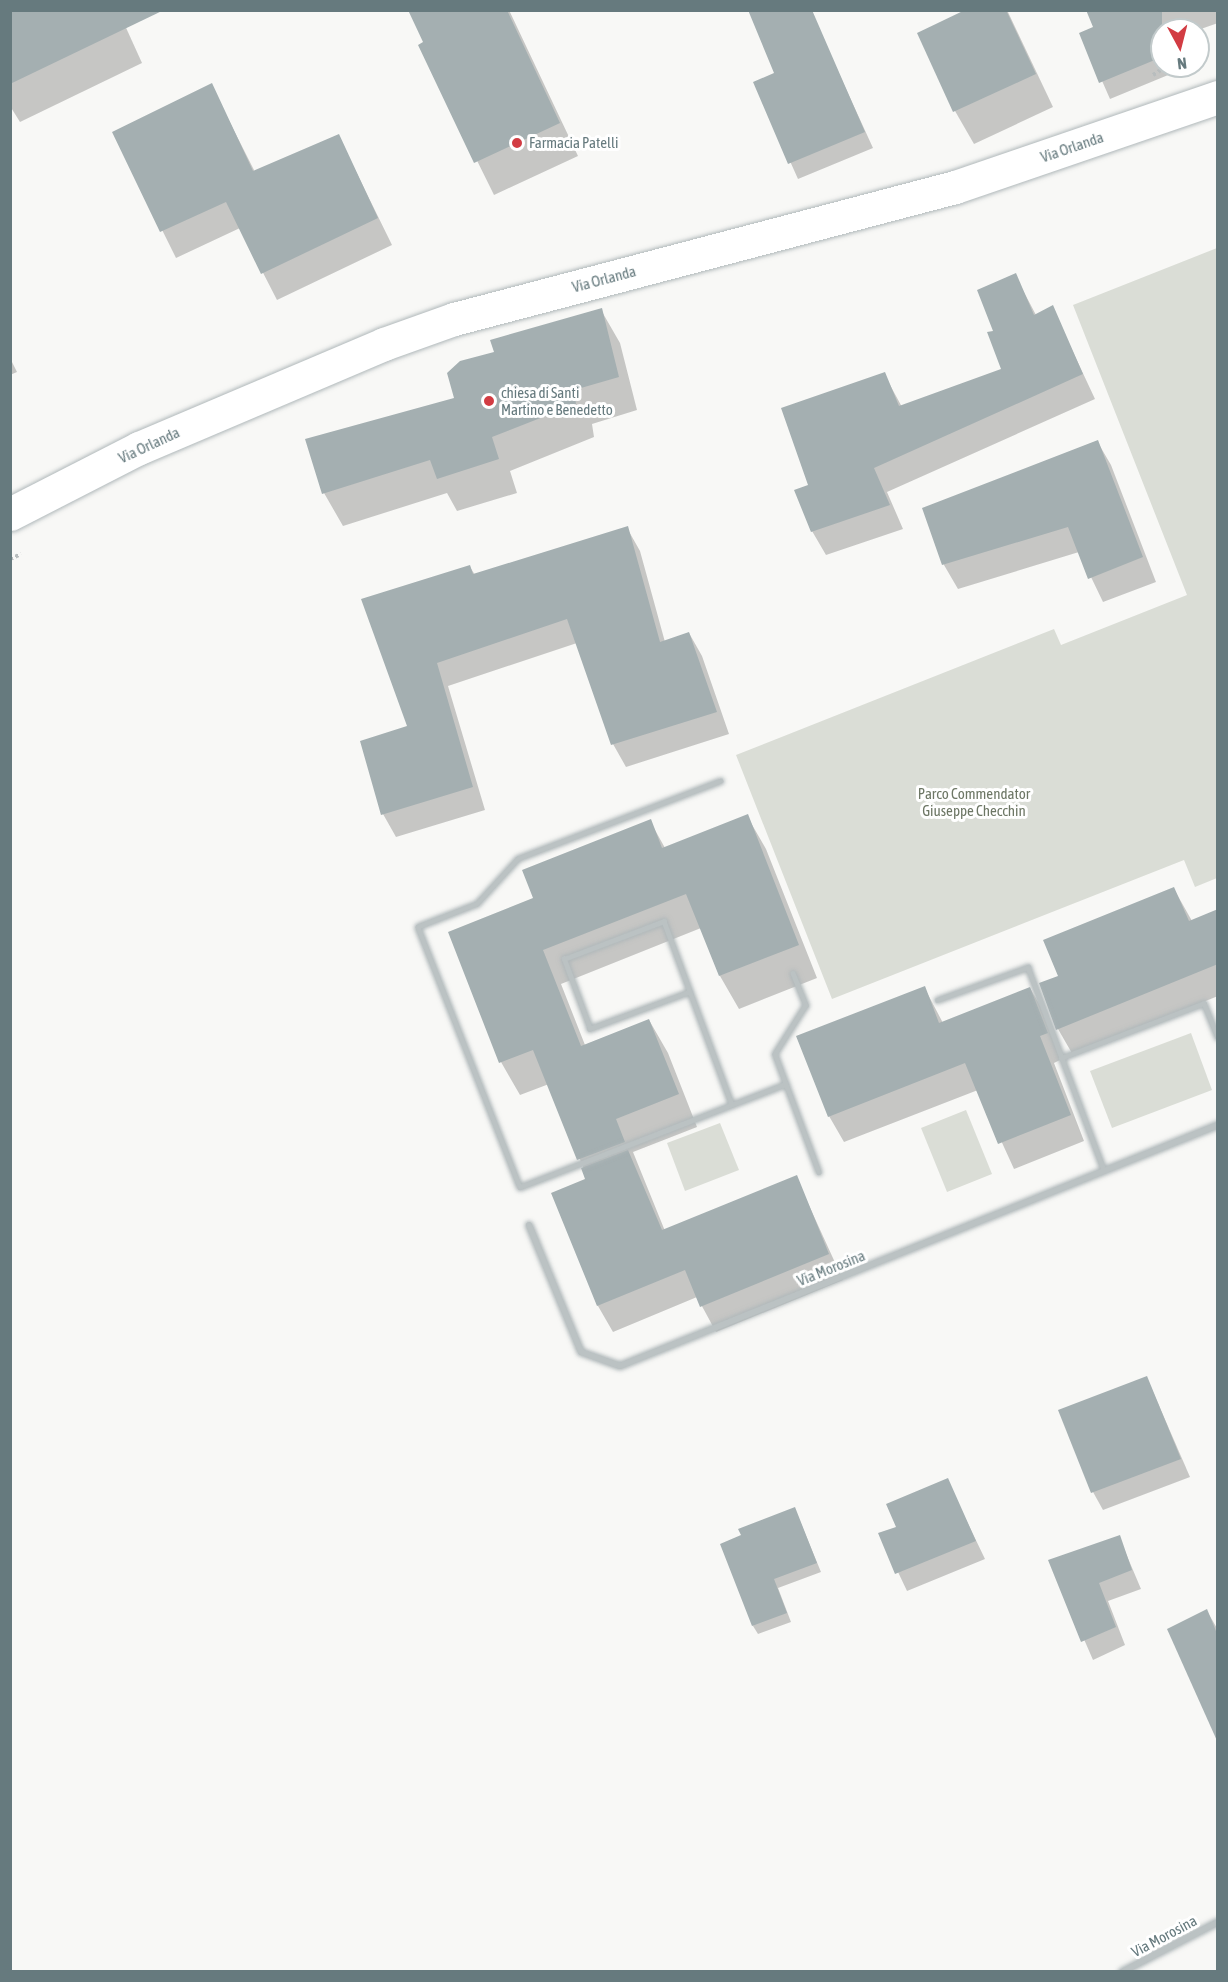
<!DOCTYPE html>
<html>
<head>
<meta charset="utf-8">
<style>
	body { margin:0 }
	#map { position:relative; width:1228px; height:1982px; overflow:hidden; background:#f8f8f6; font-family:"Asap Condensed",sans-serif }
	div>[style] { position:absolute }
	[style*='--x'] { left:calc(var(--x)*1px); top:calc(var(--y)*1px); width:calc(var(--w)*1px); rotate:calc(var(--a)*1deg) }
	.green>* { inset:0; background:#daddd6 }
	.shadow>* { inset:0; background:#0003 }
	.building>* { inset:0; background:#a4afb1 }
	.path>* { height:4px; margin-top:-2px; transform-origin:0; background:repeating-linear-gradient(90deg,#b8bdbe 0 3px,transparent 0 6px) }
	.roads { filter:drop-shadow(0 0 2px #b0b8ba) drop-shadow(0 0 2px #b0b8ba) }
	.service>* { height:4.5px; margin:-2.25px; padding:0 2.25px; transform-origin:2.25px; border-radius:2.25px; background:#bbc2c3 }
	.minor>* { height:6px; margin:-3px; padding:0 3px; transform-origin:3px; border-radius:3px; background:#bbc2c3 }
	.secondary>* { height:33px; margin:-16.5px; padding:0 16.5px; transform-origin:16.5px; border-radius:16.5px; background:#fff }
	.dots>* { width:16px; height:16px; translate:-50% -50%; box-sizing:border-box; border:3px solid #fff; border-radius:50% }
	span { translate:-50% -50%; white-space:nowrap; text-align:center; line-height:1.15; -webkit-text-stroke:6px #fff; paint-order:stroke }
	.poi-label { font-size:15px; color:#667a7e }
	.left { translate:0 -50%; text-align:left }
	.street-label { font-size:15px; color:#667a7e }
	.park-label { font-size:15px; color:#6d7765 }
	.frame { position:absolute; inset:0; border:12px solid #667a7e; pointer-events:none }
	.north { position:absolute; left:1150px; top:18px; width:60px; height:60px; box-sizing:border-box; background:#fff; border:2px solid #c2cacb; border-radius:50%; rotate:173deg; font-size:16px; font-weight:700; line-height:24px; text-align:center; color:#667a7e }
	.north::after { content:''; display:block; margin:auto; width:21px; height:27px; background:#d23c43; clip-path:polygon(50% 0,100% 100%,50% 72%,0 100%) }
</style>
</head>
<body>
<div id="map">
	<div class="green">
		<i style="clip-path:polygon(1217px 248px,1217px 878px,1195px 887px,1184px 860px,832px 999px,736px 755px,1054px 629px,1061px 645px,1187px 595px,1073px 305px)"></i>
		<i style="clip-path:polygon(1191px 1033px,1212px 1090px,1112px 1128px,1090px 1071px)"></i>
		<i style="clip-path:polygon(966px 1110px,992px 1174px,947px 1192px,921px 1128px)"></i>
		<i style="clip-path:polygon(720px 1123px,739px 1170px,685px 1191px,667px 1143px)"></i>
	</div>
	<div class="shadow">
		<i style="clip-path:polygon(10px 10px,118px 10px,142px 63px,20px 122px,10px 106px)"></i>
		<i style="clip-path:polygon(410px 10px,509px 10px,578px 156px,494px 195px,420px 45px,425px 42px)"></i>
		<i style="clip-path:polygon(810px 10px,873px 148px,798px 179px,755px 83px,776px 74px)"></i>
		<i style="clip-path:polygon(969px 10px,1007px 10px,1053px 107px,974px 144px,955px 111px)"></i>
		<i style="clip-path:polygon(1088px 10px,1218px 10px,1218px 23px,1198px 30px,1162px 30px,1162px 66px,1190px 66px,1110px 99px,1081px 33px,1095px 27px)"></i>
		<i style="clip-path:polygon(211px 85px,255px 172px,338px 135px,392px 245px,277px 300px,240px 228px,176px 258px,114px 133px)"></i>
		<i style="clip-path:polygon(1015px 275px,1036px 315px,1052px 307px,1095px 399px,887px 492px,903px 529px,826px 555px,812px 531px,810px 486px,884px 374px,902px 407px,1003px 370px,995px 332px)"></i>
		<i style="clip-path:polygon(601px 310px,620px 343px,637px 410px,592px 424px,594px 437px,510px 471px,517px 493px,457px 511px,447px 493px,343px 526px,324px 493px,456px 399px,496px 353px)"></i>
		<i style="clip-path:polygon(10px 358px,17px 372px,10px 375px)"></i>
		<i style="clip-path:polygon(1097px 441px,1111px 465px,1156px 582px,1103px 602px,1079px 552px,958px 589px,944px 565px,924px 509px)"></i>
		<i style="clip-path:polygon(627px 528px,640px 551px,665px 642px,689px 633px,702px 656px,729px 734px,626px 767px,613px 744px,577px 643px,448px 686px,485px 810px,396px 837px,383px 814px,409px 727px,470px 567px,475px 575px)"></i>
		<i style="clip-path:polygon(747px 816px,766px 849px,817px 978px,739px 1009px,720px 976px,701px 928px,561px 984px,585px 1045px,649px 1020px,668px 1053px,697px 1127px,633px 1152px,665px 1231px,796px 1177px,843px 1280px,716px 1332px,697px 1297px,613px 1332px,598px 1306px,553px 1194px,587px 1180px,584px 1169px,549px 1084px,520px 1095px,501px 1062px,450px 933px,535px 899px,650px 821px,665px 848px)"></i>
		<i style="clip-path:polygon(1174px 889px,1192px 921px,1218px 911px,1218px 996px,1073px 1055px,1058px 1029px,1060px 977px)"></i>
		<i style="clip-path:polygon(924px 987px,943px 1023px,1030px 988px,1045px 1014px,1062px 1059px,1054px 1063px,1084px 1141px,1014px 1169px,978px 1090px,844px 1142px,829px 1116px)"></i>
		<i style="clip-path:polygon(1147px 1378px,1190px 1477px,1103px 1510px,1093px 1492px)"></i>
		<i style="clip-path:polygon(947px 1480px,985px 1559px,907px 1591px,880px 1534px,898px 1528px)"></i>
		<i style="clip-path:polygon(795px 1509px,821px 1572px,778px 1588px,791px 1622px,758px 1634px,753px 1626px)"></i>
		<i style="clip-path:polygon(1119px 1537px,1141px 1589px,1108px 1601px,1125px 1645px,1093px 1660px,1050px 1561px)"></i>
		<i style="clip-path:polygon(1207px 1611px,1218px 1630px,1218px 1739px)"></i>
	</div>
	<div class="building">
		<i style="clip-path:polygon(10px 10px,164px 10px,10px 84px)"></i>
		<i style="clip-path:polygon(408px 10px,507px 10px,560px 123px,474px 163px,418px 45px,423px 42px)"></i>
		<i style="clip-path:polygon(748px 10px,812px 10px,865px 132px,788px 164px,753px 82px,774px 73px)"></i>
		<i style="clip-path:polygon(965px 10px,1006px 10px,1036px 74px,953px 112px,917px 33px)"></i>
		<i style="clip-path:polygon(1086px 10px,1162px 10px,1162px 57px,1099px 83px,1079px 33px,1093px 27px)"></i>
		<i style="clip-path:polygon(212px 83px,253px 171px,339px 134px,378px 218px,261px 274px,226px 202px,160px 232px,112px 132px)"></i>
		<i style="clip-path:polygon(1016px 273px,1034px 315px,1053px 305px,1083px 374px,874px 468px,890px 505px,811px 532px,794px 490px,808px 485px,781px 408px,885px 372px,899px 406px,1001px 369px,987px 332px,993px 331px,977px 290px)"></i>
		<i style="clip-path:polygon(602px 308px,619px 377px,574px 390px,576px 404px,492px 437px,499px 459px,437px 479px,430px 460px,322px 494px,305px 439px,454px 398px,447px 373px,460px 361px,494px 352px,490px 340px)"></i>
		<i style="clip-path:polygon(1098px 440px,1143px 557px,1088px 579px,1068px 527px,942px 565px,922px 508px)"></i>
		<i style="clip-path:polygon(628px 526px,660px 642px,689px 632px,717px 712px,611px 745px,567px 619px,437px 663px,473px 787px,381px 815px,360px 741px,407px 726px,361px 599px,470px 565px,473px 574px)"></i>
		<i style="clip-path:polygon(748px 814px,799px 945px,719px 976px,686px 894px,543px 950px,581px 1046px,649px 1019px,679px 1094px,616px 1119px,625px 1142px,577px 1160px,533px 1050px,499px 1063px,448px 932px,533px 898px,522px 870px,651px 819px,662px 848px)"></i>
		<i style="clip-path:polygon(1174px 887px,1189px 921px,1218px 909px,1218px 964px,1056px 1030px,1039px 983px,1058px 976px,1043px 940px)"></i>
		<i style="clip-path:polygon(925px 986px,939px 1023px,1030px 987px,1048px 1033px,1040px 1036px,1071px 1115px,998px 1144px,965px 1063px,828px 1117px,796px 1036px)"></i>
		<i style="clip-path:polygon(628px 1150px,662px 1230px,797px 1175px,829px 1254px,700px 1307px,685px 1270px,597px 1306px,551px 1193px,585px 1179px,581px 1168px)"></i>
		<i style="clip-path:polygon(1147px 1376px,1181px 1459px,1091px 1493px,1058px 1410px)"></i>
		<i style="clip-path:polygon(948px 1478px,976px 1541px,895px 1574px,878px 1533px,896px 1527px,886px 1504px)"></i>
		<i style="clip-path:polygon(795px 1507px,817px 1563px,774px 1579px,787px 1613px,752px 1626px,720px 1544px,741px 1535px,738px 1529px)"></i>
		<i style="clip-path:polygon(1120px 1535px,1132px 1570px,1099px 1583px,1116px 1627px,1081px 1642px,1048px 1560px)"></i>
		<i style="clip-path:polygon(1207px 1609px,1218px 1636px,1218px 1743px,1167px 1629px)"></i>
	</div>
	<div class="path">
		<i style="--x:1198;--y:52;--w:9;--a:-18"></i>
		<i style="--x:1153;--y:75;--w:17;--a:-33"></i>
		<i style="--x:10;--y:559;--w:12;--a:-24"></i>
	</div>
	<div class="roads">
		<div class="service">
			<i style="--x:721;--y:781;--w:217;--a:159"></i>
			<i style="--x:518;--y:859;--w:61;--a:132.3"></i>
			<i style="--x:477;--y:904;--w:63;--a:158.7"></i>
			<i style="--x:418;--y:927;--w:279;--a:68.6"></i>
			<i style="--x:520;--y:1187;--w:285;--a:-21.2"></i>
			<i style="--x:793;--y:973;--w:35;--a:68"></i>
			<i style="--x:806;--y:1005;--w:58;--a:122.3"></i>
			<i style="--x:775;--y:1054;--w:126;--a:69.6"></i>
			<i style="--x:690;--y:992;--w:107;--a:159.7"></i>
			<i style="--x:590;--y:1029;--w:75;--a:-110.4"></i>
			<i style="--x:564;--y:959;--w:107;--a:-20.8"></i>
			<i style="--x:664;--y:921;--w:196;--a:69.7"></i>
			<i style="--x:937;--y:1000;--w:97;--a:-19.9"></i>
			<i style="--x:1028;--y:967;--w:217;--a:69.5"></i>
			<i style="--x:1061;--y:1058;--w:153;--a:-21"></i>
			<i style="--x:1204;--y:1003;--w:37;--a:68"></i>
		</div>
		<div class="minor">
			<i style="--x:529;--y:1225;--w:137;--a:67.7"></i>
			<i style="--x:581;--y:1352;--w:41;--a:19.7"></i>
			<i style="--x:620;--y:1366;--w:645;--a:-21.95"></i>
			<i style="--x:1122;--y:1972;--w:108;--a:-27.5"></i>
		</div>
		<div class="secondary">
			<i style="--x:10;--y:514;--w:145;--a:-27.1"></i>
			<i style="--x:139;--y:448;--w:266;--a:-23"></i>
			<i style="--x:384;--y:344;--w:74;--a:-19.7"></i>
			<i style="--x:454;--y:319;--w:518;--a:-14.76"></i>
			<i style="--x:955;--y:187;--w:278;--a:-18.9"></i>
		</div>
	</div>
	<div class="dots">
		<i style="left:517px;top:143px;background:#d23c43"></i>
		<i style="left:489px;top:401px;background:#d23c43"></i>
	</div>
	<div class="poi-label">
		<span class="left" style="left:529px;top:143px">Farmacia Patelli</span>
		<span class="left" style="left:501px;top:401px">chiesa di Santi<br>Martino e Benedetto</span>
	</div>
	<div class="street-label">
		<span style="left:1072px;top:147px;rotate:-19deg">Via Orlanda</span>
		<span style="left:604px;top:279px;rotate:-15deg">Via Orlanda</span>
		<span style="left:149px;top:445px;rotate:-25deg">Via Orlanda</span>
		<span style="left:831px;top:1268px;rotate:-22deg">Via Morosina</span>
		<span style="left:1164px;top:1936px;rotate:-28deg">Via Morosina</span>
	</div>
	<div class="park-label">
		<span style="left:974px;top:802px">Parco Commendator<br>Giuseppe Checchin</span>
	</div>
	<div class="frame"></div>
	<div class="north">N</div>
</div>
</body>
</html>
